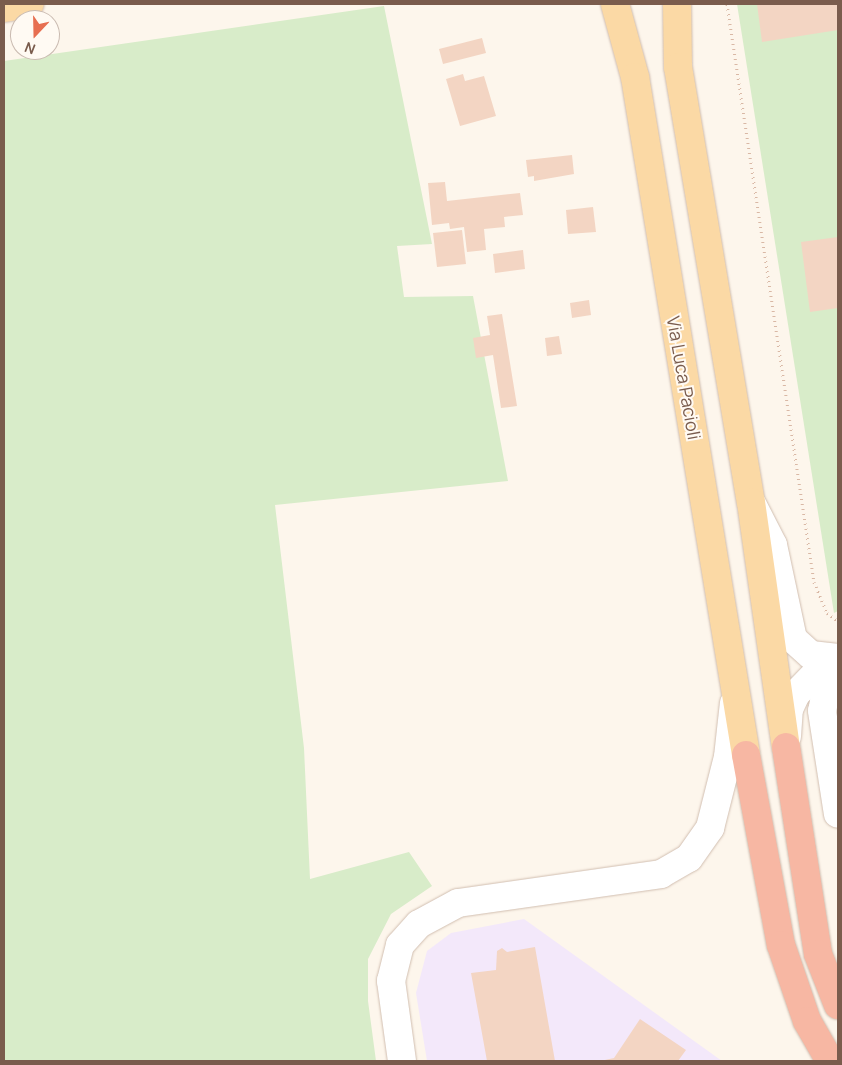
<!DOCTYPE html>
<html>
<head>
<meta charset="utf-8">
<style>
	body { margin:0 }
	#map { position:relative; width:842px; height:1065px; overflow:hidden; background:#fdf6ec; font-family:Manrope,sans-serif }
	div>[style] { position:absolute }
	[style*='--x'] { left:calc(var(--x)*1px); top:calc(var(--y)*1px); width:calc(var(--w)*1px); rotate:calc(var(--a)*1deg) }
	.education>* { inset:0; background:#f3e8fa }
	.green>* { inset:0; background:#d8ecc9 }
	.building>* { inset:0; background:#f3d5c3 }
	.path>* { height:3px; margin-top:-1.5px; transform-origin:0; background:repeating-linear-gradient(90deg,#d9b8a5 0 1px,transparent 0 5px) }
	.roads { filter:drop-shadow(0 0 1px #d1beb0) drop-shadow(0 0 1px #d1beb0) }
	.minor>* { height:28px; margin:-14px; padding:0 14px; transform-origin:14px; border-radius:14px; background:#fff }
	.major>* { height:28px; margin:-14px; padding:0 14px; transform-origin:14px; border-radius:14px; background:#fbd9a5 }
	.highway>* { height:28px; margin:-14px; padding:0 14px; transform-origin:14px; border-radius:14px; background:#f7b7a3 }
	span { translate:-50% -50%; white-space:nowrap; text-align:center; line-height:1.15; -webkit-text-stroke:4px #fffaf3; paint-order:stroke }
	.street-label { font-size:18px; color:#7a5c4d }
	.frame { position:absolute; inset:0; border:5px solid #7a5c4d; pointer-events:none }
	.north { position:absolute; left:10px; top:10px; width:50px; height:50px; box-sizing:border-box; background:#fffaf3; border:1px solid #cabbb1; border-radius:50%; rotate:201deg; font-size:14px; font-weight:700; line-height:20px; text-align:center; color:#7a5c4d }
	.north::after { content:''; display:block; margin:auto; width:18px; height:22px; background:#e76f51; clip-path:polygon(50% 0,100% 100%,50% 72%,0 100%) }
</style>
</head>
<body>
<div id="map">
	<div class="education">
		<i style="clip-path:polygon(524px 919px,722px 1061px,427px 1061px,416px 993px,427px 951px,451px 933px)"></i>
	</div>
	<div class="green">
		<i style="clip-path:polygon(737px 4px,838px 4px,838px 611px,834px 613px)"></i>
		<i style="clip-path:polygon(384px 6px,432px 244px,397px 246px,404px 297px,473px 296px,508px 481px,275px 505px,304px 748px,310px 879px,409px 852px,432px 886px,391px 914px,368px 959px,368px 1001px,376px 1061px,4px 1061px,4px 61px)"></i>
	</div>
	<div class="building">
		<i style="clip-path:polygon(757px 4px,838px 4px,838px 30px,762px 42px)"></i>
		<i style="clip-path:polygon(482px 38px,486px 53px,443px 64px,439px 49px)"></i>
		<i style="clip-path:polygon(463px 74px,465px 81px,484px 76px,496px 116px,460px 126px,446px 79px)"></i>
		<i style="clip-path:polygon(572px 155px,574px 174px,534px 181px,534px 176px,528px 177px,526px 160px)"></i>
		<i style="clip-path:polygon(445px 182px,447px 201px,520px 193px,523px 215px,504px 217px,505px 227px,484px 229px,486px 250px,467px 252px,464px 227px,450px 229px,449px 223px,432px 225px,428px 183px)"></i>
		<i style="clip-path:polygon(593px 207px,596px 232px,568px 234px,566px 210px)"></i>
		<i style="clip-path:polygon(462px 230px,466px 264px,437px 267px,433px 233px)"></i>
		<i style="clip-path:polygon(838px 237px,838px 308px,810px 312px,801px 242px)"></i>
		<i style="clip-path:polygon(523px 250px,525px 269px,495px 273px,493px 254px)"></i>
		<i style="clip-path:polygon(589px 300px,591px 315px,572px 318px,570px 303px)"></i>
		<i style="clip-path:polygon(502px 314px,517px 406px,501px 408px,493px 355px,476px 358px,473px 338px,490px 335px,487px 316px)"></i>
		<i style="clip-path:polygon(559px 336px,562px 354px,547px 356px,545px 338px)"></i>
		<i style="clip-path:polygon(535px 947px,555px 1061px,487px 1061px,471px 973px,496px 970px,497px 951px,502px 948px,507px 952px)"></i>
		<i style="clip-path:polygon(640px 1019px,686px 1050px,678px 1061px,600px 1061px,614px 1058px)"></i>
	</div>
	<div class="path">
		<i style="--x:727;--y:4;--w:585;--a:81.44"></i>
		<i style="--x:814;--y:582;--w:34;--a:67"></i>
		<i style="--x:827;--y:613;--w:14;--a:36"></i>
	</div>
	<div class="roads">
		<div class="minor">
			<i style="--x:752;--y:504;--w:46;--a:62.9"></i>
			<i style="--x:773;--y:545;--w:96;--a:78"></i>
			<i style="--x:793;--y:639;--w:24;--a:42"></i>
			<i style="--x:811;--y:655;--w:27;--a:6"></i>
			<i style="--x:838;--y:669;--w:20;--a:123"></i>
			<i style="--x:827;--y:686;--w:25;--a:101"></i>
			<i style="--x:822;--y:711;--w:104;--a:81.2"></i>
			<i style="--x:787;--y:736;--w:27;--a:-86"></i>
			<i style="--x:789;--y:709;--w:17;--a:-65"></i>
			<i style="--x:796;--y:694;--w:33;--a:-46"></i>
			<i style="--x:819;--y:670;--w:20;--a:-20"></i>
			<i style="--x:402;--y:1061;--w:81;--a:-97.8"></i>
			<i style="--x:391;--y:981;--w:37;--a:-76"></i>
			<i style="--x:400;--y:945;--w:28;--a:-48"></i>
			<i style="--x:419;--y:924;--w:44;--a:-28.3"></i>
			<i style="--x:458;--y:903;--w:205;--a:-8.1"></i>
			<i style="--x:661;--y:874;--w:32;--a:-30"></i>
			<i style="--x:689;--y:858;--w:37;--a:-55"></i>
			<i style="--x:710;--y:828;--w:73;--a:-75.8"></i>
			<i style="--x:728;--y:757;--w:54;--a:-83.7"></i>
		</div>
		<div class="major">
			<i style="--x:615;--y:4;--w:76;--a:74.7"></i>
			<i style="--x:635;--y:77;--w:687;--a:80.7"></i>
			<i style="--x:677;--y:4;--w:63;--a:89.1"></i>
			<i style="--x:678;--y:67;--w:441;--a:80.5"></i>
			<i style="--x:751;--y:502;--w:247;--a:81.9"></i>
			<i style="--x:4;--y:8;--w:26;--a:-9"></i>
		</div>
		<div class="highway">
			<i style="--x:786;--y:747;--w:209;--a:81.2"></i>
			<i style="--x:818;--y:954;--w:55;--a:68.6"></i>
			<i style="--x:746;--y:755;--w:193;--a:79.6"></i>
			<i style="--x:781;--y:945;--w:80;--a:71.1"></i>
			<i style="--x:807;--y:1021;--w:46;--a:60.1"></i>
		</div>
	</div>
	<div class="street-label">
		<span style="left:684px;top:378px;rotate:80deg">Via Luca Pacioli</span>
	</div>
	<div class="frame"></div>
	<div class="north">N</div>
</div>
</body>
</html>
